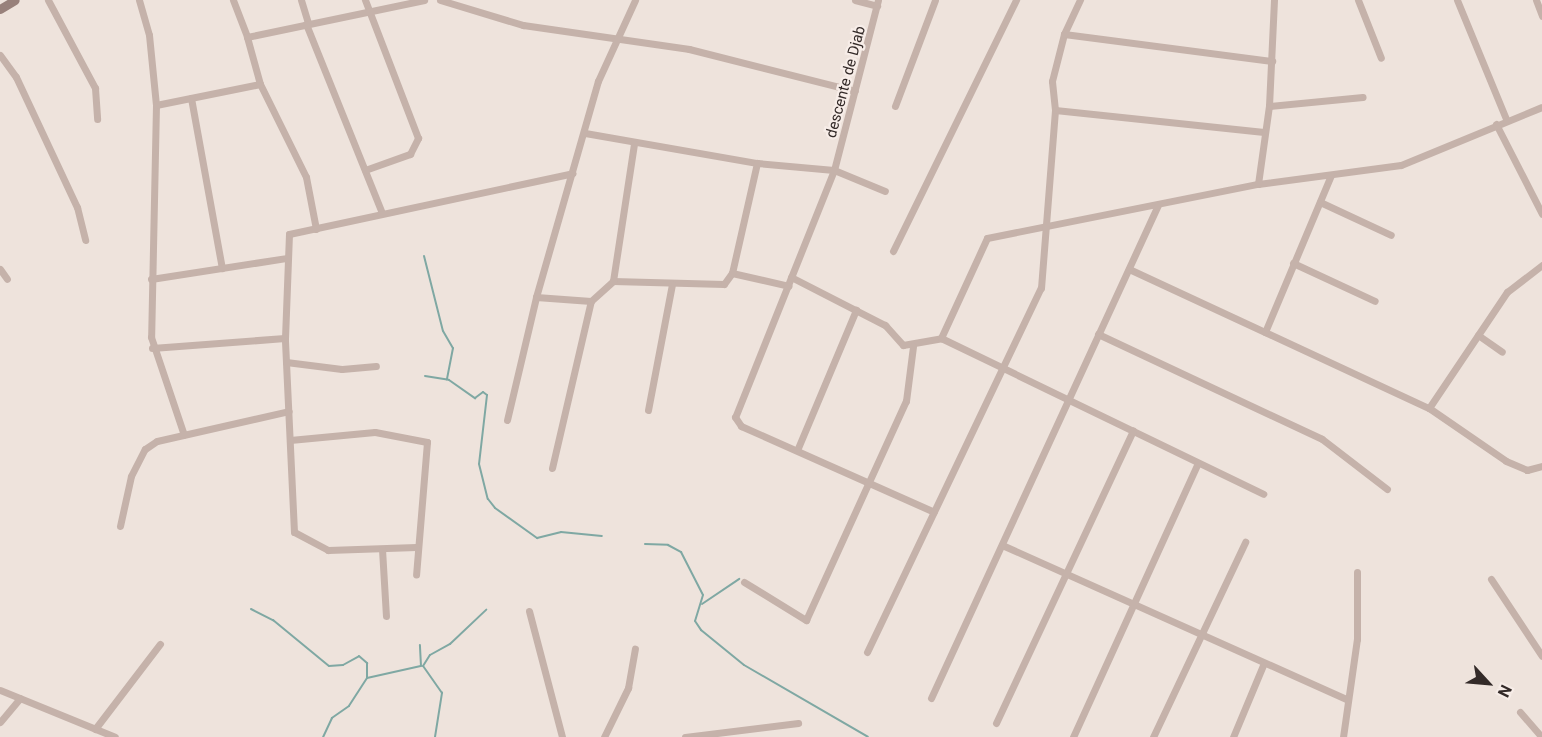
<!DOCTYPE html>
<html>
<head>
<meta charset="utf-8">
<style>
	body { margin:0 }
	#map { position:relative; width:1542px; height:737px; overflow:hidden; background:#eee3dc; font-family:Roboto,sans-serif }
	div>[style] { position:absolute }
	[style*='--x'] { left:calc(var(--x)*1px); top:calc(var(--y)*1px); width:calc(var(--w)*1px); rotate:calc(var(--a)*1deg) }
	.stream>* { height:2px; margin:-1px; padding:0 1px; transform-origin:1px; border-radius:1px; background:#7fa8a3 }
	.street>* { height:7px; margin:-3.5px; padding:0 3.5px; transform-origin:3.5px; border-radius:3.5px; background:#c5b2aa }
	.secondary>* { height:9px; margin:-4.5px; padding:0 4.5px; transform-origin:4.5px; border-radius:4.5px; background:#98817b }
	span { translate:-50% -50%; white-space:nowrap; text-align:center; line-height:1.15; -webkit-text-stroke:4.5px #f7ede8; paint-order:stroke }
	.street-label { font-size:15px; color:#332a28 }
	.north { position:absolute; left:1458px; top:653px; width:60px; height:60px; -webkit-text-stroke:4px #f7ede8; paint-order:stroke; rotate:116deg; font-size:16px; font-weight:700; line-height:24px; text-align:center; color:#332a28 }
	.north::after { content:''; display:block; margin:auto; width:21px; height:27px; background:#332a28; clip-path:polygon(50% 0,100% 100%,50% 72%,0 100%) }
</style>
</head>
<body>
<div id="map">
	<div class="stream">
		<i style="--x:424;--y:256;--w:77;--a:75.8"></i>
		<i style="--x:443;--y:331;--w:20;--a:60"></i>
		<i style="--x:453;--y:348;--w:32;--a:101"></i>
		<i style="--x:425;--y:376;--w:24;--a:9"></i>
		<i style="--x:449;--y:380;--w:32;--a:35"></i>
		<i style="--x:475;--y:398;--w:10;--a:-37"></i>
		<i style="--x:483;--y:392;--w:5;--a:37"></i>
		<i style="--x:487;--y:395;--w:69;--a:96.6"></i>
		<i style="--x:479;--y:464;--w:36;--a:76"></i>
		<i style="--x:488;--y:499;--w:11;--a:52"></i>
		<i style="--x:495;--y:508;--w:52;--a:35.5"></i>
		<i style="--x:537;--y:538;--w:25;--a:-14"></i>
		<i style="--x:561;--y:532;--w:41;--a:5.6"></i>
		<i style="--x:645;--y:544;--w:23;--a:2"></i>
		<i style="--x:668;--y:545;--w:15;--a:28"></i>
		<i style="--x:681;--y:552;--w:48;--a:62.9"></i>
		<i style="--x:703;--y:595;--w:27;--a:107"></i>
		<i style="--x:695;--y:621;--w:11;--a:56"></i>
		<i style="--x:701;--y:630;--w:55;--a:39.1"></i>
		<i style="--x:744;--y:665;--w:143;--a:30.1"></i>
		<i style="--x:702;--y:604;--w:45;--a:-34"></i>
		<i style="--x:251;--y:609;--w:25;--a:27"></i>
		<i style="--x:273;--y:620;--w:72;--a:39.4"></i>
		<i style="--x:329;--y:666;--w:14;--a:-4"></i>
		<i style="--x:343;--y:665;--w:18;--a:-29"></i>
		<i style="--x:359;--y:656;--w:11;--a:41"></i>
		<i style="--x:367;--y:663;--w:15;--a:90"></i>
		<i style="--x:367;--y:678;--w:33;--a:123"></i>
		<i style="--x:349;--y:706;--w:21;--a:145"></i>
		<i style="--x:332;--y:718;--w:21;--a:115"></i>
		<i style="--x:367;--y:678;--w:55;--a:-12.5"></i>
		<i style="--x:421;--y:666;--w:21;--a:-93"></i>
		<i style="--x:435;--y:737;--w:45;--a:-81"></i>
		<i style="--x:442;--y:693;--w:33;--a:-125"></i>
		<i style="--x:423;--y:666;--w:13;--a:-58"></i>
		<i style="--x:430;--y:655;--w:23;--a:-29"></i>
		<i style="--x:450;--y:644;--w:50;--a:-43.4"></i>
	</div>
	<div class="street">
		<i style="--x:48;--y:0;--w:100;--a:61.9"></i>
		<i style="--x:95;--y:88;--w:31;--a:86"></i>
		<i style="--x:139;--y:0;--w:36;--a:74"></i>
		<i style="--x:149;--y:35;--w:70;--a:84.3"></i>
		<i style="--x:156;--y:105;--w:232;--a:91.2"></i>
		<i style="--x:151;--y:337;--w:103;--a:71.4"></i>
		<i style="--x:233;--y:0;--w:40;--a:69"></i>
		<i style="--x:301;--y:0;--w:24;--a:73"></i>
		<i style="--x:440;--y:0;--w:87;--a:16.8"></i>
		<i style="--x:523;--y:25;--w:168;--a:8.2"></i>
		<i style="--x:689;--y:49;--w:171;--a:14.2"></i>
		<i style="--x:855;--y:0;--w:23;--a:15"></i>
		<i style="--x:878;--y:0;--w:176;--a:104.5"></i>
		<i style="--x:834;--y:170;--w:266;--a:111.8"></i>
		<i style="--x:735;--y:417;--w:11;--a:56"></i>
		<i style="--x:741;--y:426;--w:211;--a:24"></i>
		<i style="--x:1358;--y:0;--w:62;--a:68.4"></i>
		<i style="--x:1457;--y:0;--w:129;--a:67.6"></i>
		<i style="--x:1536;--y:0;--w:17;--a:69"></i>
		<i style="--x:306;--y:24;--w:204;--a:68.1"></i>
		<i style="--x:1064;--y:34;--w:210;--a:7.4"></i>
		<i style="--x:0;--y:55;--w:27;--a:54"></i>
		<i style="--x:16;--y:77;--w:144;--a:64.9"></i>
		<i style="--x:77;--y:207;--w:34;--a:76"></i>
		<i style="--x:191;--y:98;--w:173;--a:79.7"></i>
		<i style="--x:156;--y:105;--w:106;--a:-11.4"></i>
		<i style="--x:895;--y:106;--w:113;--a:-69.3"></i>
		<i style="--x:1269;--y:106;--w:94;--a:-5.5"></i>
		<i style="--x:1055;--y:110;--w:210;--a:6"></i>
		<i style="--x:1496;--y:124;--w:101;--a:62.9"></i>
		<i style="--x:585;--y:133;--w:175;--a:9.9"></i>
		<i style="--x:757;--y:163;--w:77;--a:5.2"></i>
		<i style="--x:834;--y:170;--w:55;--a:22.4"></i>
		<i style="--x:365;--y:170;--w:48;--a:-19.6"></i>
		<i style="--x:410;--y:154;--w:18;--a:-63"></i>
		<i style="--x:418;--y:138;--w:148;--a:-111"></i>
		<i style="--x:1258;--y:184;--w:144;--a:-7.6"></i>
		<i style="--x:1401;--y:165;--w:152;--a:-22.4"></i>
		<i style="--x:1320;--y:202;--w:78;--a:24.9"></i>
		<i style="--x:316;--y:229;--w:53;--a:-100.9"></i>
		<i style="--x:306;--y:177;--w:104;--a:-116.3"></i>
		<i style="--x:260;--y:84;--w:49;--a:-105.5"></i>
		<i style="--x:247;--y:37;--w:181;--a:-11.8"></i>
		<i style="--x:893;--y:251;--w:280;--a:-63.9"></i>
		<i style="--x:1293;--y:263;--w:90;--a:24.9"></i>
		<i style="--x:0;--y:269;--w:12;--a:55"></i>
		<i style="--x:1129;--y:269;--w:331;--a:24.9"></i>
		<i style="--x:1429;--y:408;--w:93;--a:34.5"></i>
		<i style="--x:1506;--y:461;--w:23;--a:23"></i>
		<i style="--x:1527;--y:470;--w:16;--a:-15"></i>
		<i style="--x:732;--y:273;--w:58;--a:12.8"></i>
		<i style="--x:791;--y:277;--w:106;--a:27.1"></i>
		<i style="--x:885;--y:325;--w:27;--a:48"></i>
		<i style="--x:903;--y:345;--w:39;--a:-10"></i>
		<i style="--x:941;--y:338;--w:358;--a:25.8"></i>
		<i style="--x:151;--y:279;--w:138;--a:-8.8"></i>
		<i style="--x:613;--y:281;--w:111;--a:1.5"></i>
		<i style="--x:724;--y:284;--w:14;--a:-54"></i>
		<i style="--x:732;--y:273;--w:113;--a:-77.2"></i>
		<i style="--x:536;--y:297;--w:55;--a:4.2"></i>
		<i style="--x:1265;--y:332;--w:170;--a:-67.2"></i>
		<i style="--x:1098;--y:334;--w:247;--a:25.1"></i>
		<i style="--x:1322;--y:439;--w:82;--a:37.6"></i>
		<i style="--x:1478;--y:335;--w:29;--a:35"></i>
		<i style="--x:941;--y:338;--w:110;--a:-65.3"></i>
		<i style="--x:987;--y:238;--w:276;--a:-11.3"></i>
		<i style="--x:1258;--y:184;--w:79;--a:-82"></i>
		<i style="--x:1269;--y:106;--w:106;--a:-87.3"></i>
		<i style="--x:152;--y:348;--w:133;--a:-4.3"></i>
		<i style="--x:286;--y:362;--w:56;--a:7.1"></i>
		<i style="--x:342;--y:369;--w:34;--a:-5"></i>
		<i style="--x:1429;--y:408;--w:140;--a:-56.1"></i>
		<i style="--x:1507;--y:292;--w:44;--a:-37.6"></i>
		<i style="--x:648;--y:410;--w:128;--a:-79.2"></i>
		<i style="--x:507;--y:420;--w:126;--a:-76.7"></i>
		<i style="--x:536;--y:297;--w:225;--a:-74"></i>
		<i style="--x:598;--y:81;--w:89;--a:-65.4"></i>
		<i style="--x:290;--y:440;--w:85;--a:-5.4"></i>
		<i style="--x:375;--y:432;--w:53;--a:10.9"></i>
		<i style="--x:427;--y:442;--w:133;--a:94.7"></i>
		<i style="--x:798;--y:448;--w:150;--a:-67.2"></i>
		<i style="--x:552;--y:468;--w:171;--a:-76.9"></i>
		<i style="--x:591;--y:301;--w:30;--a:-42"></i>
		<i style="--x:613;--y:281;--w:139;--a:-81.3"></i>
		<i style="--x:120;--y:526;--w:51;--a:-77.6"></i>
		<i style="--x:131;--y:476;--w:30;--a:-63"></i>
		<i style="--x:145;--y:449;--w:14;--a:-34"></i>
		<i style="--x:157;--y:441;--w:135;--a:-12.8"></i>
		<i style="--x:1002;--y:545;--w:377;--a:24.1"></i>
		<i style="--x:416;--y:547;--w:88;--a:178"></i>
		<i style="--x:328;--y:550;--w:38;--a:-152"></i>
		<i style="--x:294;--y:532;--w:194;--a:-92.7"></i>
		<i style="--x:285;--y:338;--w:104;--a:-87.8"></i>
		<i style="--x:289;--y:234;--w:290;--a:-12.1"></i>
		<i style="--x:382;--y:549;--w:67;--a:86.6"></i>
		<i style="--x:1491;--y:579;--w:92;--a:56.5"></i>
		<i style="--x:744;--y:582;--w:73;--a:31.5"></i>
		<i style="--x:806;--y:620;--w:241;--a:-65.5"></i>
		<i style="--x:906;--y:401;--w:55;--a:-82.7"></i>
		<i style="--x:529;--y:611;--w:130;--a:75.3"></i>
		<i style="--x:867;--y:652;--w:403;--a:-64.5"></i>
		<i style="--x:1041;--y:288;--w:179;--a:-85.5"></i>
		<i style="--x:1055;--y:110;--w:29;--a:-96"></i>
		<i style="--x:1052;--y:81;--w:49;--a:-75.7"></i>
		<i style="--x:1064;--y:34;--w:38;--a:-65"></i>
		<i style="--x:0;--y:690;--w:124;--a:22.2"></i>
		<i style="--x:931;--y:698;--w:543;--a:-65.28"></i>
		<i style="--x:1520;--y:712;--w:33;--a:49"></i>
		<i style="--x:0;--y:722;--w:31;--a:-50"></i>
		<i style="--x:996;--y:723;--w:323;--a:-64.9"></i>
		<i style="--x:95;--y:729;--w:107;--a:-52.6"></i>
		<i style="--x:604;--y:737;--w:55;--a:-63.9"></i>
		<i style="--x:628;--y:688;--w:40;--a:-80"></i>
		<i style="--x:685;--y:737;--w:114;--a:-7.1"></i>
		<i style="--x:1073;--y:737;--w:301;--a:-65.5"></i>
		<i style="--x:1153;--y:737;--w:216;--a:-64.7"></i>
		<i style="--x:1233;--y:737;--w:80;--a:-67.3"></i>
		<i style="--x:1343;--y:737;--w:99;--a:-81.9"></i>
		<i style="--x:1357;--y:639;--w:67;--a:-90"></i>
	</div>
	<div class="secondary">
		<i style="--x:0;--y:9;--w:17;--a:-31"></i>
	</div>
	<div class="street-label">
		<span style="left:846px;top:82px;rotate:-75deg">descente de Djab</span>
	</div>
	<div class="north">N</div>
</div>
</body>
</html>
